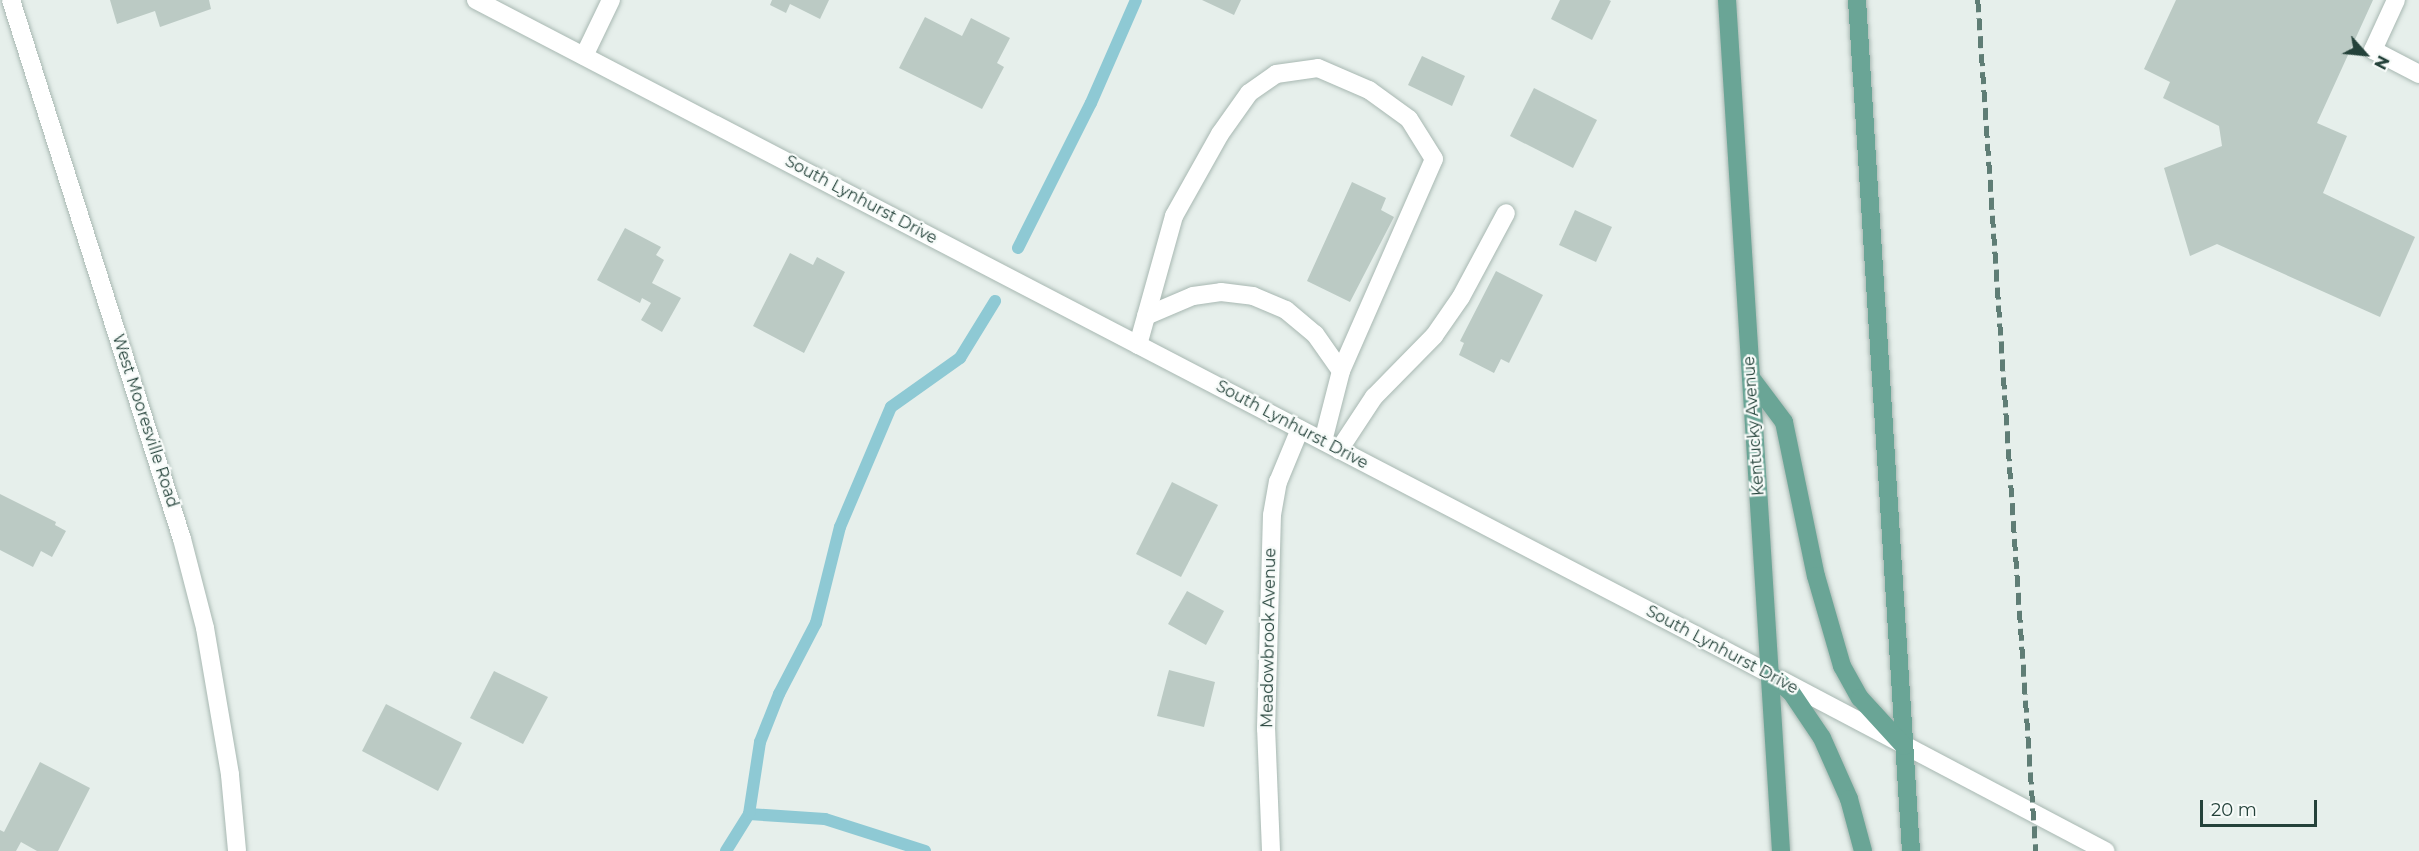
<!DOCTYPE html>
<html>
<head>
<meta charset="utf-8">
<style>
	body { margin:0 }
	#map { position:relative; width:2419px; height:851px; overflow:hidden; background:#e6efeb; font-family:Montserrat,sans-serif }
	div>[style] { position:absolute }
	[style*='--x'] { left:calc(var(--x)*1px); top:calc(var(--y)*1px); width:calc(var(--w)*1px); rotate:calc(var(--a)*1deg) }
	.stream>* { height:12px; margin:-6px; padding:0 6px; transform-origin:6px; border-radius:6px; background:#8ec9d4 }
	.building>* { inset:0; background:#bbcac4 }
	.roads { filter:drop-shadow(0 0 2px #a8b8b2) drop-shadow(0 0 2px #a8b8b2) }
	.lane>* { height:18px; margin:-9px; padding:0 9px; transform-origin:9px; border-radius:9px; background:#fff }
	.street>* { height:18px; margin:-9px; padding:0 9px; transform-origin:9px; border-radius:9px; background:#fff }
	.secondary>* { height:18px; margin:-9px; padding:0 9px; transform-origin:9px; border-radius:9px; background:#fff }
	.primary>* { height:18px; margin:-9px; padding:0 9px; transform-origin:9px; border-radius:9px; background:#6aa596 }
	.rail>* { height:4.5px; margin-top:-2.25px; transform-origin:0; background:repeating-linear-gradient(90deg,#5f7d75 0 12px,transparent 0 18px) }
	span { translate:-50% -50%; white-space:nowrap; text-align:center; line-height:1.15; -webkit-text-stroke:4.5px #f7fbf9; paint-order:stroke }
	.street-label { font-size:16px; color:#24423a }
	.north { position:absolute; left:2335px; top:24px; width:60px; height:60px; -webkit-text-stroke:4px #f7fbf9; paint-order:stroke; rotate:117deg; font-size:16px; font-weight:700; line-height:24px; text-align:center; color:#24423a }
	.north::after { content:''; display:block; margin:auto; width:21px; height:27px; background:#24423a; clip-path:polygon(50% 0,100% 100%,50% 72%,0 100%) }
	.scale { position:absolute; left:2200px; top:800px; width:117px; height:27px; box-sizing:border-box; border:3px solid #24423a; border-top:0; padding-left:8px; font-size:18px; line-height:21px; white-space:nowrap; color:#24423a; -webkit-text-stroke:4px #f7fbf9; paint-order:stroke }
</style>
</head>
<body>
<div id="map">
	<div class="stream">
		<i style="--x:1018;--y:248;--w:162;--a:-63.3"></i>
		<i style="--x:1091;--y:103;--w:112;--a:-66.4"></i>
		<i style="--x:749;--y:814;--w:76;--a:3.8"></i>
		<i style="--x:825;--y:819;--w:105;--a:17.7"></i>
		<i style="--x:726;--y:851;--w:44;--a:-58.1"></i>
		<i style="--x:749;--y:814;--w:73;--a:-81.3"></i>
		<i style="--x:760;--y:742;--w:52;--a:-68.4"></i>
		<i style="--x:779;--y:694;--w:80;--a:-62.5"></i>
		<i style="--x:816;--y:623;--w:99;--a:-76"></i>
		<i style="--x:840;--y:527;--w:130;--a:-67"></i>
		<i style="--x:891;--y:407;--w:85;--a:-35.4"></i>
		<i style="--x:960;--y:358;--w:67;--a:-58.4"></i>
	</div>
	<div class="building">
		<i style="clip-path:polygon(110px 0,209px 0,211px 9px,160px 27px,155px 11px,117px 24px)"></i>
		<i style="clip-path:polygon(772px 0,829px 0,820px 19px,790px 4px,786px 13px,770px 5px)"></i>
		<i style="clip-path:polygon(1202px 0,1241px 0,1234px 15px)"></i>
		<i style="clip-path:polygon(1560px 0,1609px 0,1611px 1px,1592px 40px,1551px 19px)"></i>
		<i style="clip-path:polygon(2176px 0,2373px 0,2317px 123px,2347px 136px,2323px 193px,2415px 237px,2380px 317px,2217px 244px,2190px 256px,2164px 168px,2222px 146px,2219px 126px,2163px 98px,2170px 82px,2144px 69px)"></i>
		<i style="clip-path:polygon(925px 17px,962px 36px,971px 18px,1010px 38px,997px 63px,1004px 67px,982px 109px,899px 68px)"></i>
		<i style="clip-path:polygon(1422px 56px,1465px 76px,1452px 106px,1408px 85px)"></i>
		<i style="clip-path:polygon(1534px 88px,1597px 120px,1573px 168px,1510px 136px)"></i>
		<i style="clip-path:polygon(1352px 182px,1386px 198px,1381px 210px,1394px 217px,1350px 302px,1307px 281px)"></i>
		<i style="clip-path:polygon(1575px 210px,1612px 227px,1596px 262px,1559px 245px)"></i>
		<i style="clip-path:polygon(625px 228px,661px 247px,656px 255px,664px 260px,652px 283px,681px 298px,662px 332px,641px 320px,651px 303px,642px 298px,640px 303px,597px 280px)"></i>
		<i style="clip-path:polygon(790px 253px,813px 265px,817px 257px,845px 272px,804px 353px,753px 326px)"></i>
		<i style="clip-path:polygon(1496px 271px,1543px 295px,1509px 363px,1501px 359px,1494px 373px,1459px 355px,1464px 343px,1460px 341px)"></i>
		<i style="clip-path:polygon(1172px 482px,1218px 505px,1181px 577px,1136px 554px)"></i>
		<i style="clip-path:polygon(0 494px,56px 522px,55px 525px,66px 531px,52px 557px,41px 551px,33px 567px,0 550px)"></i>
		<i style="clip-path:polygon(1187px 591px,1224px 611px,1206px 645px,1168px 624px)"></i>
		<i style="clip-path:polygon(1169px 670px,1215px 682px,1204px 727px,1157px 716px)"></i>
		<i style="clip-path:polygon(494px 671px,548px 697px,523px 744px,470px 718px)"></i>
		<i style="clip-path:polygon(386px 704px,462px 743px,438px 791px,362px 751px)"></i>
		<i style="clip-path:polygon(40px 762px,90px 788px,58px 851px,37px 851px,21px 842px,16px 851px,0 851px,0 830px,4px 832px)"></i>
	</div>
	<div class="roads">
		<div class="lane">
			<i style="--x:2396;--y:0;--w:55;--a:114.7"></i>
			<i style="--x:2373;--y:50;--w:52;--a:27.6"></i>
			<i style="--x:1146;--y:316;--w:51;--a:-23.1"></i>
			<i style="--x:1193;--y:296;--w:28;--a:-8"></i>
			<i style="--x:1221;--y:292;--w:32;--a:7"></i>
			<i style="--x:1253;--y:296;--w:36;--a:23"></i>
			<i style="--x:1286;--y:310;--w:38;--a:40"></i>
			<i style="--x:1315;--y:334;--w:45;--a:54.9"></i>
			<i style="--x:1138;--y:345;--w:134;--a:-74.4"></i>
			<i style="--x:1174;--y:216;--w:94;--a:-60.7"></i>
			<i style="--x:1220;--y:134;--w:50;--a:-54.7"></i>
			<i style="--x:1249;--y:93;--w:33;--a:-35"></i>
			<i style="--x:1276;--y:74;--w:42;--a:-8.1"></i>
			<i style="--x:1318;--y:68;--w:56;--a:23.3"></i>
			<i style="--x:1369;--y:90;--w:49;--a:35.9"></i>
			<i style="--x:1409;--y:119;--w:47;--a:58"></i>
			<i style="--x:1434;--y:159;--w:232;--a:113.7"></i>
			<i style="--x:1341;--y:371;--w:72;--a:104.4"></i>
			<i style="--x:1339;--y:450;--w:64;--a:-56.6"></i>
			<i style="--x:1374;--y:397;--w:86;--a:-45.5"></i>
			<i style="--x:1434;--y:336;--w:47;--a:-55.3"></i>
			<i style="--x:1461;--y:297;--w:95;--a:-61.8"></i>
			<i style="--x:1271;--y:851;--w:122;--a:-92.3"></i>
			<i style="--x:1266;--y:729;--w:214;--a:-88.4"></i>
			<i style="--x:1272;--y:515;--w:34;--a:-80"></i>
			<i style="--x:1278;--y:482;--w:57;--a:-67.5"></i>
		</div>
		<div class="street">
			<i style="--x:476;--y:0;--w:1459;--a:27.51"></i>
			<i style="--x:584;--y:56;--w:62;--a:-64.3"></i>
		</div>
		<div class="secondary">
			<i style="--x:11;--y:0;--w:565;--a:72.4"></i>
			<i style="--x:182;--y:539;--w:92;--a:75.5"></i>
			<i style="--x:205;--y:628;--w:149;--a:80.3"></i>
			<i style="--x:230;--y:775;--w:76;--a:84.7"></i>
			<i style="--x:1781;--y:680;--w:367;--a:27.8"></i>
		</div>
		<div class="primary">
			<i style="--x:1727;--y:0;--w:853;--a:86.37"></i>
			<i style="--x:1857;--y:0;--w:853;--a:86.37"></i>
			<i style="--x:1751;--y:378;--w:55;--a:53.1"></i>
			<i style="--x:1784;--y:422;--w:157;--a:78.3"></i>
			<i style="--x:1816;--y:576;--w:94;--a:73.9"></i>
			<i style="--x:1842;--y:666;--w:37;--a:61"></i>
			<i style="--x:1860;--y:698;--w:65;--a:47.5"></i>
			<i style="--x:1770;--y:674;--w:28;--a:41"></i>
			<i style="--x:1791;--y:692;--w:55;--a:56"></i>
			<i style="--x:1822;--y:738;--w:67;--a:66.1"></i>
			<i style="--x:1849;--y:799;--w:54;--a:74.9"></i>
		</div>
	</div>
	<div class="rail">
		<i style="--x:1978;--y:0;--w:853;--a:86.1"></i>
	</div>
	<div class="street-label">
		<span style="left:861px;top:200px;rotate:28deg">South Lynhurst Drive</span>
		<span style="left:145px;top:421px;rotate:72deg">West Mooresville Road</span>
		<span style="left:1292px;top:425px;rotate:28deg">South Lynhurst Drive</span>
		<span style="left:1754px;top:426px;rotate:-94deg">Kentucky Avenue</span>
		<span style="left:1269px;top:638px;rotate:-89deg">Meadowbrook Avenue</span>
		<span style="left:1722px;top:650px;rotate:28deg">South Lynhurst Drive</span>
	</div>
	<div class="north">N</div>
	<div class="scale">20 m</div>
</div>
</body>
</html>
